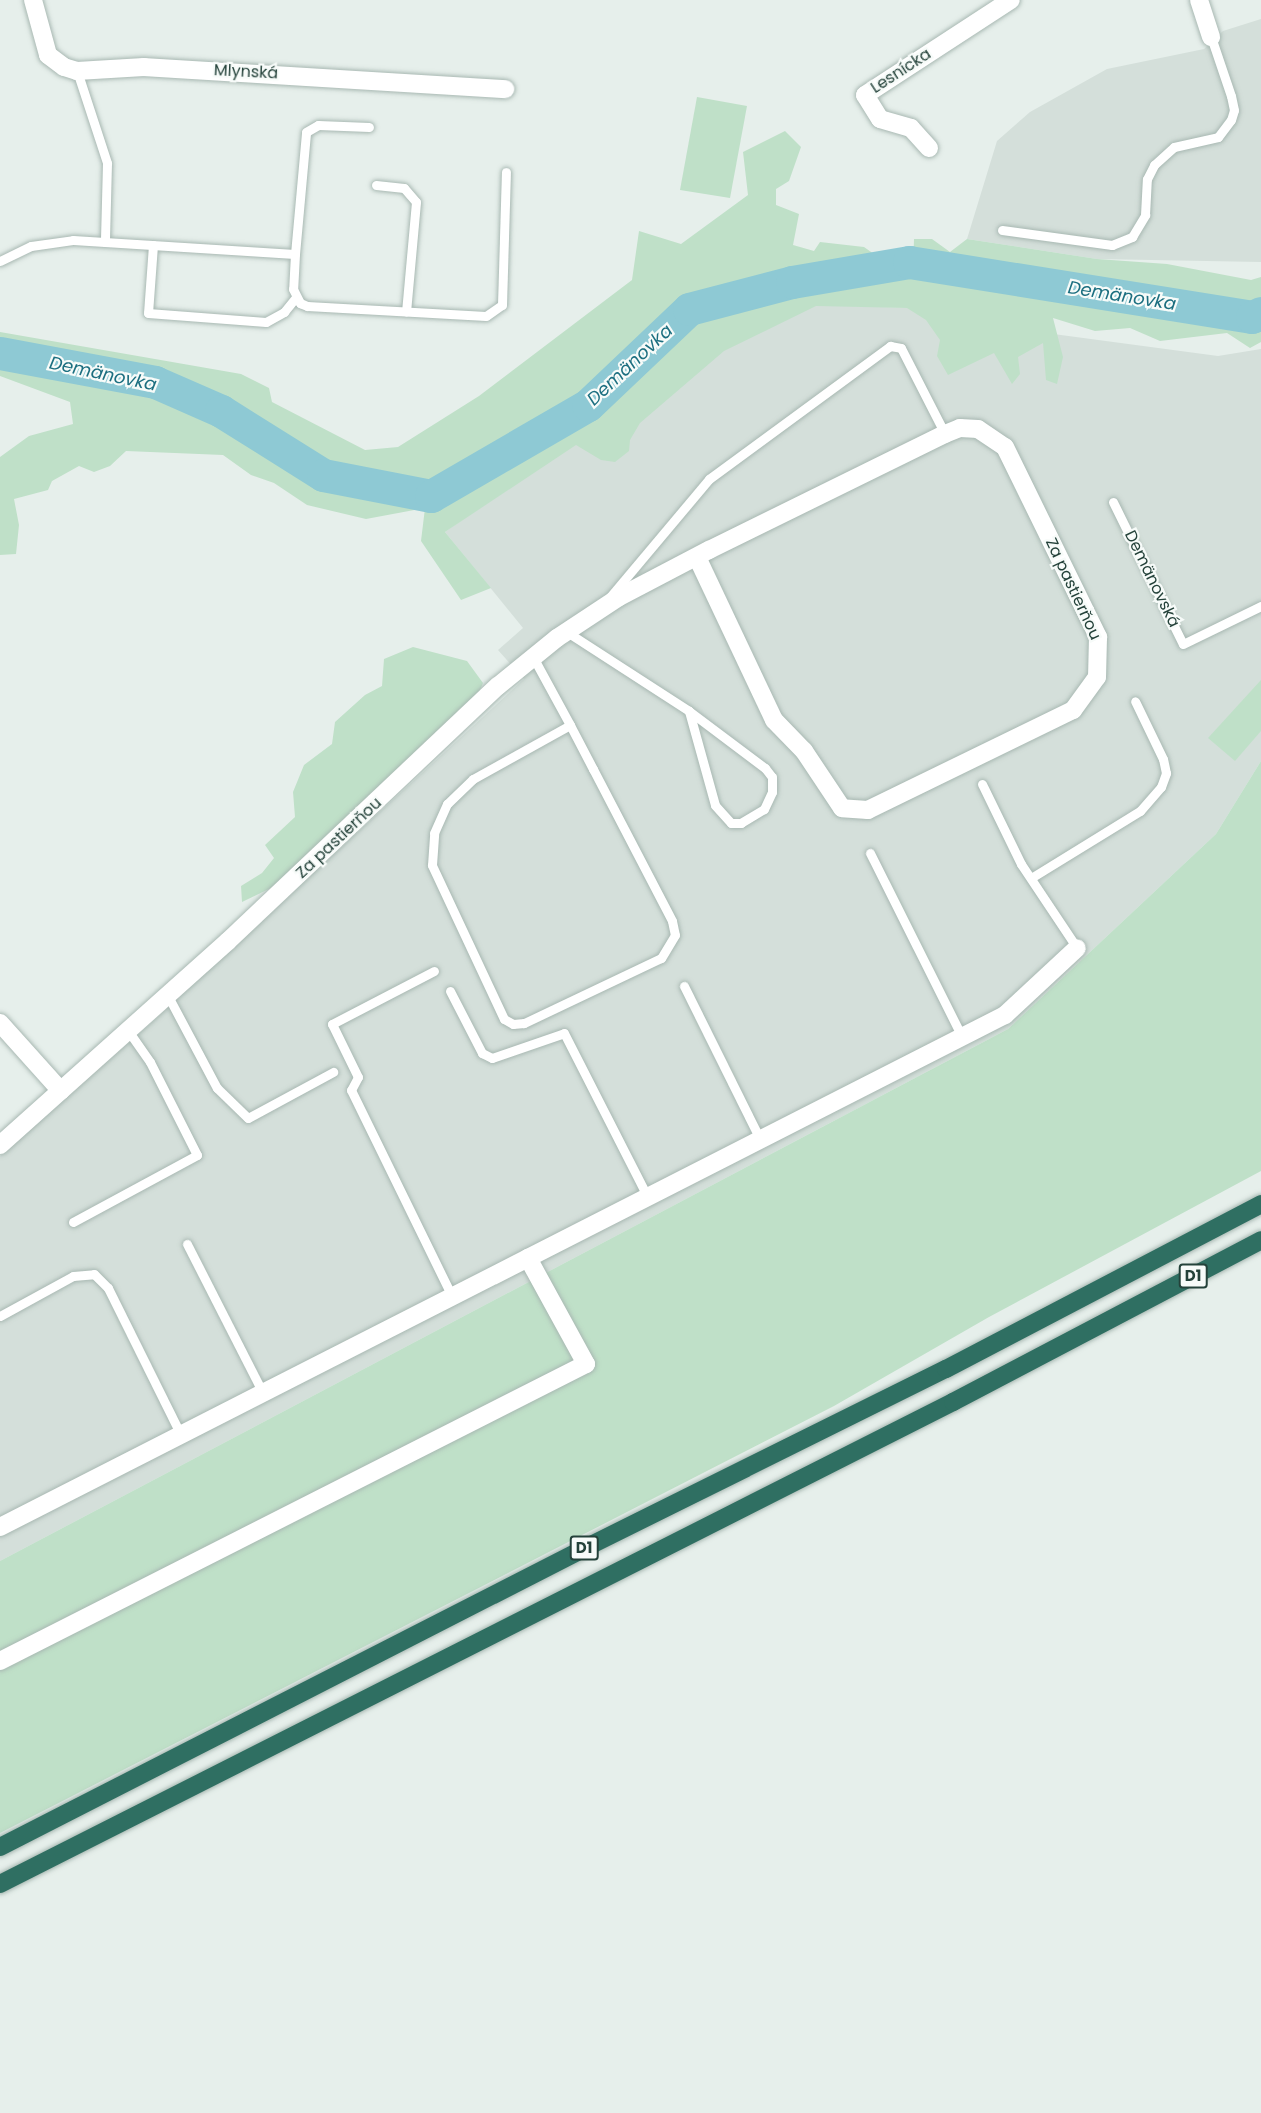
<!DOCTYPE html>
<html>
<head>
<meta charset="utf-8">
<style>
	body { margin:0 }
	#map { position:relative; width:1261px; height:2113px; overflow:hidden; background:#e6efeb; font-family:Poppins,sans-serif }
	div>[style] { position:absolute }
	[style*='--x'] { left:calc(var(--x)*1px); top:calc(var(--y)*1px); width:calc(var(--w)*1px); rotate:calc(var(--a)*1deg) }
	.built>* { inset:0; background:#d4dfda }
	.green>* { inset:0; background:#bfe0c8 }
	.river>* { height:33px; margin:-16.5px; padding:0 16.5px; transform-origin:16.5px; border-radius:16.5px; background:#8ec9d4 }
	.roads { filter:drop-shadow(0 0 2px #a8b8b2) drop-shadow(0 0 2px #a8b8b2) }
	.lane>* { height:9px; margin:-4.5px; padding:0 4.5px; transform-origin:4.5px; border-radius:4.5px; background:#fff }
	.street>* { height:18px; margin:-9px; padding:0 9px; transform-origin:9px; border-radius:9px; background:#fff }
	.highway>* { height:18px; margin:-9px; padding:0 9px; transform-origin:9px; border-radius:9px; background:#2f6f62 }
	span { translate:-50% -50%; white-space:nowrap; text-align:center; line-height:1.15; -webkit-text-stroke:4.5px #f7fbf9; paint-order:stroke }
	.shield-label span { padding:2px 4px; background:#f7fbf9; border:2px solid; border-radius:4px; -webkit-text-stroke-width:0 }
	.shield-label { font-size:15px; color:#24423a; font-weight:700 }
	.street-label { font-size:16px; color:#24423a }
	.water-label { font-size:18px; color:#1c6f80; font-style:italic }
</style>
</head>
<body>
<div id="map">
	<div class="built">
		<i style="clip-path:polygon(1261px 19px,1261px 262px,1097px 259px,967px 239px,997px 141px,1030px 112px,1107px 69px,1204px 49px,1223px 31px)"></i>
		<i style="clip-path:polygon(816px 305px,980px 310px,987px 325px,1218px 356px,1261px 349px,1261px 761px,1216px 834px,1008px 1029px,0 1561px,0 1156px,150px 1024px,524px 679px,498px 650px,523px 628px,445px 532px,653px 385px)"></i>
	</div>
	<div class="green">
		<i style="clip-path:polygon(697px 97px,747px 106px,730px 198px,680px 190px)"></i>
		<i style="clip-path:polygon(785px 131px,801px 147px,789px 181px,776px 189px,776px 205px,799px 214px,793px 245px,814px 251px,820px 242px,864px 247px,901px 273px,913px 272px,914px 239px,932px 239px,950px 252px,967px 239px,1097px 259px,1167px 264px,1251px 280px,1261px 277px,1261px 342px,1250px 348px,1227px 333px,1160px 341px,1130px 328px,1095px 331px,1053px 318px,1063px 357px,1057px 384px,1046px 380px,1043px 343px,1018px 357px,1020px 374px,1012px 384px,994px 353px,948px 375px,937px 356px,940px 340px,926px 320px,907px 308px,816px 306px,724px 351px,640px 423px,630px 440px,629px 451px,615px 462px,601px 460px,576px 445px,445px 532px,491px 588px,461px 600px,421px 541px,425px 508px,366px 519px,307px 505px,274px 483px,251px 475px,223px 455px,126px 451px,110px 466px,94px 472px,79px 466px,52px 481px,48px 490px,14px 499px,19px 525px,16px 554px,0 555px,0 457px,29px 436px,73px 424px,70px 402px,0 376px,0 332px,241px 374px,269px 388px,272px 402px,365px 450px,398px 447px,479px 396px,632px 280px,639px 231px,681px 244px,748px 195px,743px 152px)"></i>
		<i style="clip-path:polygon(413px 647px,467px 661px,483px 683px,479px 692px,275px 886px,242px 902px,241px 886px,262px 873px,274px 858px,265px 845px,295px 817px,293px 792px,304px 765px,332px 744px,335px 722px,365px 695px,382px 686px,384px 659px)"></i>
		<i style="clip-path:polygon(1261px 680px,1261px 731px,1235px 761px,1208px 738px)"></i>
		<i style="clip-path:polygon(1261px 761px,1261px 1171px,989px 1317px,834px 1406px,0 1833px,0 1561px,1008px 1029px,1216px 834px)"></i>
	</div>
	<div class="river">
		<i style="--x:0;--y:353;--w:158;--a:10.6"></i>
		<i style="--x:155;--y:382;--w:72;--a:23.7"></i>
		<i style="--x:221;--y:411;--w:120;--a:32.1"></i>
		<i style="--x:323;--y:475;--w:110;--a:11"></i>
		<i style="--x:431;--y:496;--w:181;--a:-30.1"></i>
		<i style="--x:588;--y:405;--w:139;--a:-43.5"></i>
		<i style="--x:689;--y:309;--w:106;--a:-14.7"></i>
		<i style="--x:792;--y:282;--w:119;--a:-9.7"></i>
		<i style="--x:909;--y:262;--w:347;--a:9.1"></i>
		<i style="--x:1252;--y:317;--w:10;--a:-24"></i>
	</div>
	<div class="roads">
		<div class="lane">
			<i style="--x:77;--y:71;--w:97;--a:71.9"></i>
			<i style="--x:107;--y:163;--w:79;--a:91.5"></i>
			<i style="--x:376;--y:185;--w:28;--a:6"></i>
			<i style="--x:404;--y:188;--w:18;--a:49"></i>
			<i style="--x:416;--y:202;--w:110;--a:95.2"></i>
			<i style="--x:1002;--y:230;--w:111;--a:7.8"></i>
			<i style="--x:1112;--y:245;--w:22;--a:-22"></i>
			<i style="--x:1132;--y:237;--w:26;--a:-59"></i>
			<i style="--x:1145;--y:215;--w:36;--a:-87"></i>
			<i style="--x:1147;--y:179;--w:16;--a:-63"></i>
			<i style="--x:1154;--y:165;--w:27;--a:-42"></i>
			<i style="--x:1174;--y:147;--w:45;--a:-12.8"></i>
			<i style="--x:1218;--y:137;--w:21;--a:-53"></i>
			<i style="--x:1231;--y:120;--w:10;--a:-73"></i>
			<i style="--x:1234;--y:110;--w:14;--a:-102"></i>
			<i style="--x:1231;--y:96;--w:62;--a:-108.7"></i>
			<i style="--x:153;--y:245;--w:68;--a:94.2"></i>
			<i style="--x:148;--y:313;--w:118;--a:4.4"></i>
			<i style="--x:266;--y:322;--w:21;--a:-29"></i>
			<i style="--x:284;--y:312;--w:19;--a:-51"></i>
			<i style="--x:295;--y:254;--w:122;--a:-84.8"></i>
			<i style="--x:306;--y:132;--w:14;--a:-30"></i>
			<i style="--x:318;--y:125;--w:51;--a:2.2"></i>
			<i style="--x:0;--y:261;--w:34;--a:-26"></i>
			<i style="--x:31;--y:246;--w:42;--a:-8.1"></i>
			<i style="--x:73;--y:240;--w:222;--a:3.6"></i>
			<i style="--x:295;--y:254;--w:35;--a:93"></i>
			<i style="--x:293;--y:289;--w:16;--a:63"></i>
			<i style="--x:300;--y:303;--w:8;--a:23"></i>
			<i style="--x:307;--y:306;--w:179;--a:3.2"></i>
			<i style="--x:486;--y:316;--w:19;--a:-35"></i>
			<i style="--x:502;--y:305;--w:133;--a:-88.3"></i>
			<i style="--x:1113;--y:502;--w:158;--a:63.8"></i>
			<i style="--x:1183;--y:644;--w:87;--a:-26"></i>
			<i style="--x:610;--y:597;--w:154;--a:-50"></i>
			<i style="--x:709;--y:479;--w:225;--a:-36.3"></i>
			<i style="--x:890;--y:346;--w:11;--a:10"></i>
			<i style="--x:901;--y:348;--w:97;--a:62.9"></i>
			<i style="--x:567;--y:632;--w:145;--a:32.9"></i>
			<i style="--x:689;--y:711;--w:95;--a:36.9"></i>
			<i style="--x:765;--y:768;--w:11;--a:52"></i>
			<i style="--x:772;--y:777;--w:15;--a:90"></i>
			<i style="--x:772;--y:792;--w:19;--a:115"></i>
			<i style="--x:764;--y:809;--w:27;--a:149"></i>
			<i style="--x:741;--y:823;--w:10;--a:180"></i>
			<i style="--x:731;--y:823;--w:24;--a:-132"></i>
			<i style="--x:715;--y:805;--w:98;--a:-105.5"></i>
			<i style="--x:533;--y:657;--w:77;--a:61.4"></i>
			<i style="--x:570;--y:725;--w:50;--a:62.4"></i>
			<i style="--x:593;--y:769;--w:171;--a:62.5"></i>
			<i style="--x:672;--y:921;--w:14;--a:78"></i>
			<i style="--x:675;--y:935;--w:27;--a:121"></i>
			<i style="--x:661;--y:958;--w:152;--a:154.6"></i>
			<i style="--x:524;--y:1023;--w:11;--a:175"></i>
			<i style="--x:513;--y:1024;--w:10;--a:-151"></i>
			<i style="--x:504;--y:1019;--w:170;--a:-115.1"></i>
			<i style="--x:432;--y:865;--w:32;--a:-86"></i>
			<i style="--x:434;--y:833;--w:32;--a:-66"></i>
			<i style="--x:447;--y:804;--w:36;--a:-44"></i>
			<i style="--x:473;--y:779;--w:111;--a:-29.1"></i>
			<i style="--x:982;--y:784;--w:89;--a:64"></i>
			<i style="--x:1021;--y:864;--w:101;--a:56.3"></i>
			<i style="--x:870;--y:853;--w:206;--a:63.4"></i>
			<i style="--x:1031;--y:878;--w:128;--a:-31.6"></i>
			<i style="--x:1140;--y:811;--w:32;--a:-49"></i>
			<i style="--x:1161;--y:787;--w:15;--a:-70"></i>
			<i style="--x:1166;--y:773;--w:14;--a:-102"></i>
			<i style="--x:1163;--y:759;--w:64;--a:-115.8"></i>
			<i style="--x:434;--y:971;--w:115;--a:152.5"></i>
			<i style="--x:332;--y:1024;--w:59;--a:63.9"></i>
			<i style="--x:358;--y:1077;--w:15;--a:118"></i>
			<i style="--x:351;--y:1090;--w:229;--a:63.9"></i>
			<i style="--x:684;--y:986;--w:171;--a:63.6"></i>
			<i style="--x:450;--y:991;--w:70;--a:62.7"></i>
			<i style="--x:482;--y:1053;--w:11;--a:27"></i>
			<i style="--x:492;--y:1058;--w:76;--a:-19.1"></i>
			<i style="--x:564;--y:1033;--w:183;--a:63"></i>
			<i style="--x:168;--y:996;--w:104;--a:62"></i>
			<i style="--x:217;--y:1088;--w:43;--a:44.1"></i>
			<i style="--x:248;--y:1118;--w:97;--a:-28.4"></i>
			<i style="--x:73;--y:1222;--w:141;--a:-28.4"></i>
			<i style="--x:197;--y:1155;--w:104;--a:-116.8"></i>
			<i style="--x:150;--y:1062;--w:38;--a:-125"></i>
			<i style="--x:187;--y:1244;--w:167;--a:63"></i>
			<i style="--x:0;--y:1316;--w:83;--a:-28.7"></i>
			<i style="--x:73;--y:1276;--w:21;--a:-5"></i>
			<i style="--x:94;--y:1274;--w:20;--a:45"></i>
			<i style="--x:108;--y:1288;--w:164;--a:63.6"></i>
		</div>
		<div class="street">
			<i style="--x:33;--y:0;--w:57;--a:74.7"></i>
			<i style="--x:48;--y:55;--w:20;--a:37"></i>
			<i style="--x:64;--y:67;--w:14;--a:17"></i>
			<i style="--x:77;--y:71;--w:67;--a:-3.4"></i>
			<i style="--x:144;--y:67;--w:362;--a:3.5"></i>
			<i style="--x:1199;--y:0;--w:39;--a:72"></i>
			<i style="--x:929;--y:148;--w:27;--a:-132"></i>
			<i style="--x:911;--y:128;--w:32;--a:-164"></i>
			<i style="--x:880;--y:119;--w:28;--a:-122"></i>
			<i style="--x:865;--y:95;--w:174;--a:-33.1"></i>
			<i style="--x:0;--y:1023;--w:91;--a:48.1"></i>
			<i style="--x:0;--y:1145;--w:306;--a:-41.8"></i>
			<i style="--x:228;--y:941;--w:371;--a:-43.4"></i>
			<i style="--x:498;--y:686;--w:76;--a:-39.1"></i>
			<i style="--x:557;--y:638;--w:74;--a:-33.5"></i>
			<i style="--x:619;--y:597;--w:102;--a:-27.6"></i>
			<i style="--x:709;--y:550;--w:263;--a:-26.2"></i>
			<i style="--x:945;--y:434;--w:16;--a:-22"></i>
			<i style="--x:960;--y:428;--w:18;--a:3"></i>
			<i style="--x:978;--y:429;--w:32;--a:34"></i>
			<i style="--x:1005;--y:447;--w:212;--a:63.9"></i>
			<i style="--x:1098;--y:637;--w:40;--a:91.4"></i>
			<i style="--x:1097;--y:677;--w:41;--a:126"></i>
			<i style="--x:1073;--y:710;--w:228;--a:154"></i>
			<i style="--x:868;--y:810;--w:26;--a:-176"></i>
			<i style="--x:842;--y:808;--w:69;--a:-123.7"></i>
			<i style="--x:804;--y:751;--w:43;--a:-134.1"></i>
			<i style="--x:774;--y:720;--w:180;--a:-115.3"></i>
			<i style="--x:0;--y:1527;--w:1128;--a:-27"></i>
			<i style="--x:1005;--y:1015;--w:98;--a:-42.9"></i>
			<i style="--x:0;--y:1661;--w:657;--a:-26.88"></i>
			<i style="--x:586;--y:1364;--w:121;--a:-118.7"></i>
		</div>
		<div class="highway">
			<i style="--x:0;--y:1847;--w:661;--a:-27.07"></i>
			<i style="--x:589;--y:1546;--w:398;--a:-26.4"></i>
			<i style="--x:946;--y:1369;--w:356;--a:-27.6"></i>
			<i style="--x:0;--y:1884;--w:1068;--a:-26.83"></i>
			<i style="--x:953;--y:1402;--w:348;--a:-27.7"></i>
		</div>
	</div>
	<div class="shield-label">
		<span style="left:1193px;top:1276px">D1</span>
		<span style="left:584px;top:1548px">D1</span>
	</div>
	<div class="street-label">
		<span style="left:901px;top:71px;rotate:-33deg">Lesnícka</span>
		<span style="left:246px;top:72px;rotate:3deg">Mlynská</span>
		<span style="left:1152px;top:579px;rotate:64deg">Demänovská</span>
		<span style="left:1073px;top:589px;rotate:65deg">Za pastierňou</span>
		<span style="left:339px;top:838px;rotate:-43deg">Za pastierňou</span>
	</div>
	<div class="water-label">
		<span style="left:1122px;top:296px;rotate:9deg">Demänovka</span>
		<span style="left:630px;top:365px;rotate:-43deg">Demänovka</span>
		<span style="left:103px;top:374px;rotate:12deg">Demänovka</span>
	</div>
</div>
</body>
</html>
